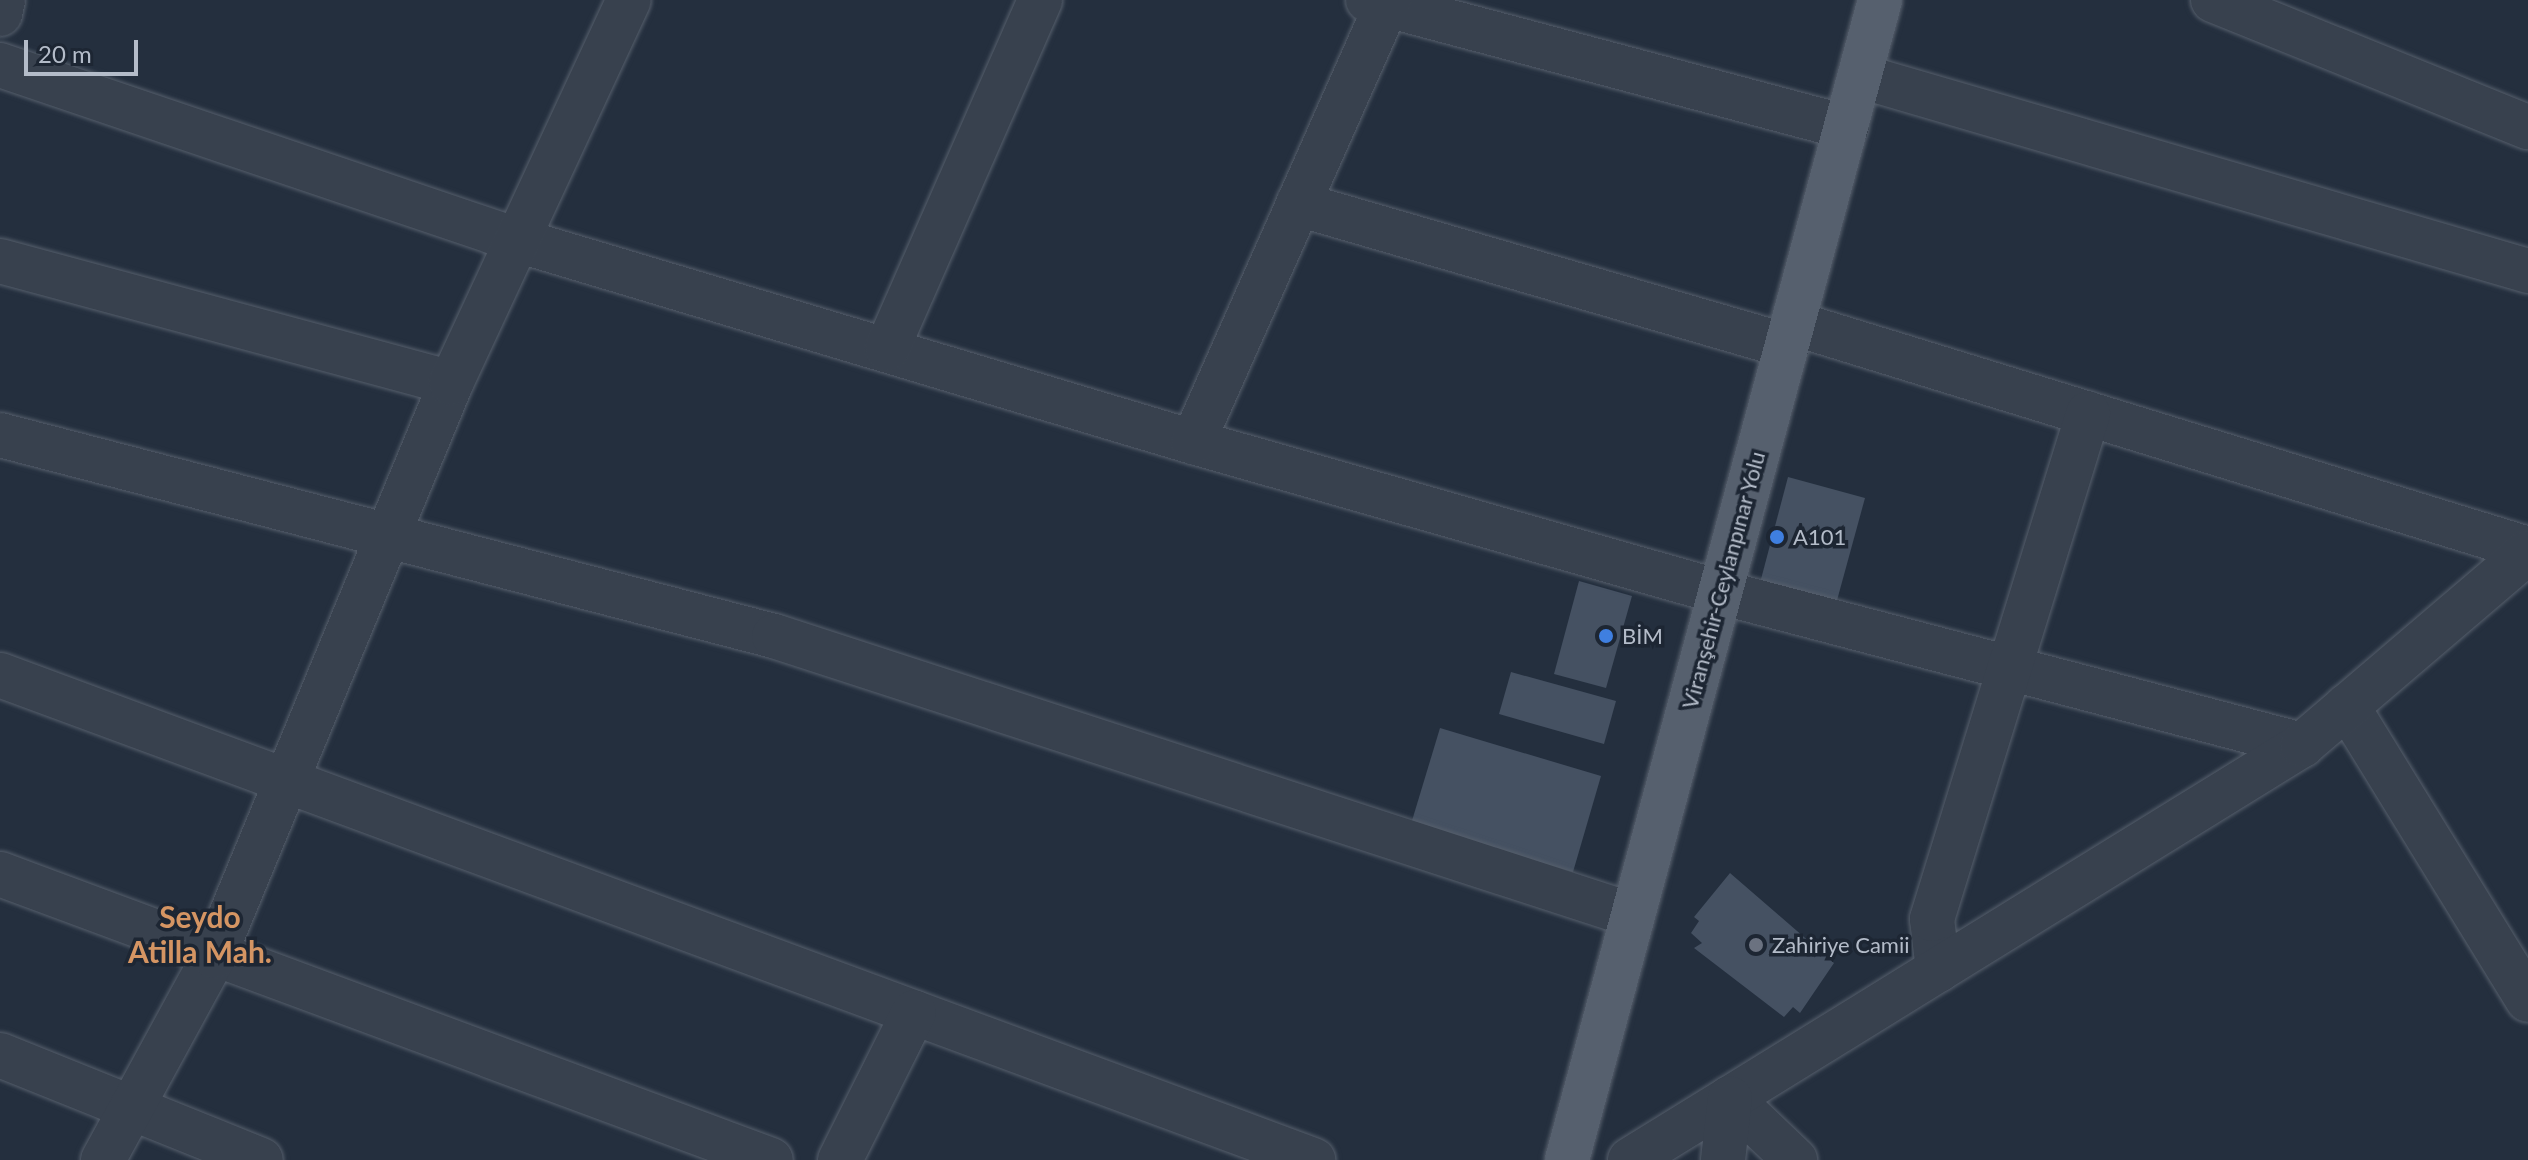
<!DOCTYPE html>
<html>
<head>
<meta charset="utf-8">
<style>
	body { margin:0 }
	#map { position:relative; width:2528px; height:1160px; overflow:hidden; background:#242f3e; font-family:Lato,sans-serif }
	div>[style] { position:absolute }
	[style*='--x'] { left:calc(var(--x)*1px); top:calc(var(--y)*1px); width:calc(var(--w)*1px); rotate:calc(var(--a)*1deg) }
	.building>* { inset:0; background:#455162 }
	.roads { filter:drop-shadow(0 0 2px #565f6c) drop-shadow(0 0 2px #565f6c) }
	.minor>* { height:44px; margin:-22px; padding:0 22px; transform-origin:22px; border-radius:22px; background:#38414e }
	.major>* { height:44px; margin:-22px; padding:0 22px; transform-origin:22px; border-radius:22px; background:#56606e }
	.dots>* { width:22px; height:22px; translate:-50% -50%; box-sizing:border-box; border:4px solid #1d2633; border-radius:50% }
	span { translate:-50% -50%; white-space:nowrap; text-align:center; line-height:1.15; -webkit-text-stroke:7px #1d2633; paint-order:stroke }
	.poi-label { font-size:22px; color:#b4bcc9 }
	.left { translate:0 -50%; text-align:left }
	.street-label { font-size:22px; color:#b4bcc9 }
	.district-label { font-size:30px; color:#d59563; font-weight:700 }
	.scale { position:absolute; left:24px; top:40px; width:114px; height:36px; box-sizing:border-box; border:4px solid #b4bcc9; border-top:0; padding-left:10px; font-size:24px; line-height:28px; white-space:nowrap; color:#b4bcc9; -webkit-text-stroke:6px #1d2633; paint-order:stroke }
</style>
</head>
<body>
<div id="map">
	<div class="building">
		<i style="clip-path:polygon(1788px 477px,1865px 498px,1836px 604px,1760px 583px)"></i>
		<i style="clip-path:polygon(1579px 581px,1632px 596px,1606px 688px,1554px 674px)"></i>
		<i style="clip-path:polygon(1511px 672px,1616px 701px,1604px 744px,1499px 714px)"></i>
		<i style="clip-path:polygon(1440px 728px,1601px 776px,1573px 872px,1411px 824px)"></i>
		<i style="clip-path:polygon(1730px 873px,1834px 963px,1800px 1013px,1793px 1007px,1784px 1017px,1694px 948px,1702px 943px,1691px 933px,1699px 921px,1694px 917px)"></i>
	</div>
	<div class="roads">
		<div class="minor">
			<i style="--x:1368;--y:0;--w:495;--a:14.9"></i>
			<i style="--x:2213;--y:0;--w:340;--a:22"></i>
			<i style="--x:0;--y:14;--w:14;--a:-78"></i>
			<i style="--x:0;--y:65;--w:546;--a:18.7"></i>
			<i style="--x:517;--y:240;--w:706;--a:16.64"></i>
			<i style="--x:1193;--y:442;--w:548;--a:15.89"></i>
			<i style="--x:1720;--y:592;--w:602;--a:14.73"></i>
			<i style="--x:1860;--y:76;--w:696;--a:16.27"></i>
			<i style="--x:1298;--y:204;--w:509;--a:16.19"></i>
			<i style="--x:0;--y:261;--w:467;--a:15.1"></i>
			<i style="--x:1793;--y:323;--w:769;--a:17.09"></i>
			<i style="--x:887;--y:349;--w:381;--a:-66.3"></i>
			<i style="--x:0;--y:435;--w:800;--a:14.56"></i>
			<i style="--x:774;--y:636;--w:902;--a:18.01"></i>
			<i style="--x:1193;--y:442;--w:484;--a:-66.1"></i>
			<i style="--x:0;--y:675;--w:1400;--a:20.27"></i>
			<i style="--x:2347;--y:706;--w:345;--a:58.4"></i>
			<i style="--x:0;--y:874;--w:822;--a:20.35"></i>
			<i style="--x:1938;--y:970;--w:51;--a:-96.7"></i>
			<i style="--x:1932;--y:919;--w:529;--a:-72.83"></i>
			<i style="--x:0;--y:1055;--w:281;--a:21.9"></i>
			<i style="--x:1730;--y:1098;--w:90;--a:43.6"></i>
			<i style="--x:103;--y:1160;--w:232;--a:-61.4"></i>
			<i style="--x:214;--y:956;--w:620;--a:-67.53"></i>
			<i style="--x:451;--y:383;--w:422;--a:-65.1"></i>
			<i style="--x:840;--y:1160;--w:165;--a:-63.4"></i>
			<i style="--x:1630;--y:1160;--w:790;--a:-31.7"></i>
			<i style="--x:2302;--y:745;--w:297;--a:-40.5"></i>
			<i style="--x:1723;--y:1160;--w:62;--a:-83.6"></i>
		</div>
		<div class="major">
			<i style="--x:1567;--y:1160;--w:1201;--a:-74.9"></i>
		</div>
	</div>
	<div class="dots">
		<i style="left:1777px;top:537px;background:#3f7fe0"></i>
		<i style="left:1606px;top:636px;background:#3f7fe0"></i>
		<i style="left:1756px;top:945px;background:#6b7280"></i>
	</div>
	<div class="poi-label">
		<span class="left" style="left:1793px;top:537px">A101</span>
		<span class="left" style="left:1622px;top:636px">BİM</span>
		<span class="left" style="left:1772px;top:945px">Zahiriye Camii</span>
	</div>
	<div class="street-label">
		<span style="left:1723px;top:580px;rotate:-75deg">Viranşehir-Ceylanpınar Yolu</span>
	</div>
	<div class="district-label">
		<span style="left:200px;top:933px">Seydo<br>Atilla Mah.</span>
	</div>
	<div class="scale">20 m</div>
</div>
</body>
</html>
